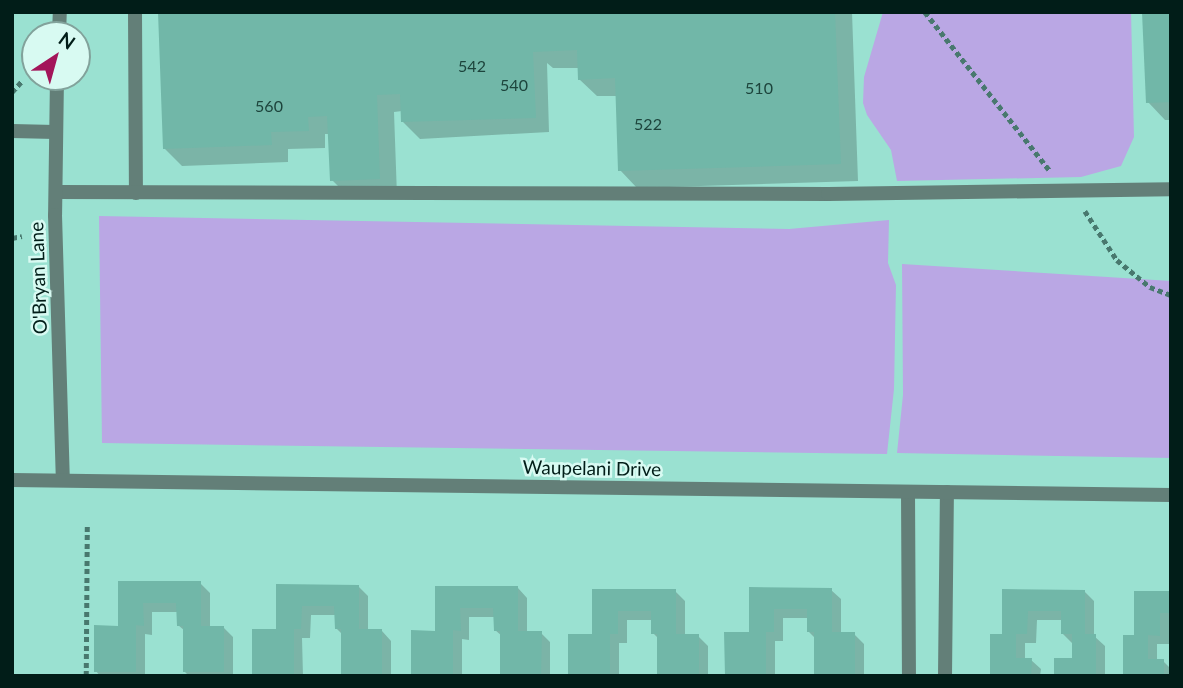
<!DOCTYPE html>
<html>
<head>
<meta charset="utf-8">
<style>
	body { margin:0 }
	#map { position:relative; width:1183px; height:688px; overflow:hidden; background:#9ae1d1; font-family:Lato,sans-serif }
	div>[style] { position:absolute }
	[style*='--x'] { left:calc(var(--x)*1px); top:calc(var(--y)*1px); width:calc(var(--w)*1px); rotate:calc(var(--a)*1deg) }
	.green>* { inset:0; background:#baa7e4 }
	.shadow>* { inset:0; background:#0003 }
	.building>* { inset:0; background:#71b7a8 }
	.path>* { height:4.5px; margin-top:-2.25px; transform-origin:0; background:repeating-linear-gradient(90deg,#48786e 0 5px,transparent 0 8.5px) }
	.service>* { height:14px; margin:-7px; padding:0 7px; transform-origin:7px; border-radius:7px; background:#637f78 }
	.minor>* { height:14px; margin:-7px; padding:0 7px; transform-origin:7px; border-radius:7px; background:#637f78 }
	.tertiary>* { height:14px; margin:-7px; padding:0 7px; transform-origin:7px; border-radius:7px; background:#637f78 }
	span { translate:-50% -50%; white-space:nowrap; text-align:center; line-height:1.15; -webkit-text-stroke:5px #d8faf2; paint-order:stroke }
	.number-label { font-size:16px; color:#1d443c }
	.number-label span { -webkit-text-stroke-width:0 }
	.street-label { font-size:19px; color:#011d18 }
	.frame { position:absolute; inset:0; border:14px solid #011d18; pointer-events:none }
	.north { position:absolute; left:21px; top:21px; width:70px; height:70px; box-sizing:border-box; background:#d8faf2; border:2px solid #82a29b; border-radius:50%; rotate:36deg; font-size:19px; font-weight:700; line-height:28px; text-align:center; color:#011d18 }
	.north::after { content:''; display:block; margin:auto; width:24px; height:32px; background:#a3155a; clip-path:polygon(50% 0,100% 100%,50% 72%,0 100%) }
</style>
</head>
<body>
<div id="map">
	<div class="green">
		<i style="clip-path:polygon(883px 12px,1131px 12px,1134px 137px,1121px 166px,1081px 177px,897px 181px,891px 150px,867px 115px,863px 103px,864px 77px)"></i>
		<i style="clip-path:polygon(99px 216px,789px 229px,889px 220px,888px 263px,896px 285px,894px 389px,887px 454px,102px 443px)"></i>
		<i style="clip-path:polygon(902px 264px,1171px 281px,1171px 458px,897px 453px,903px 395px)"></i>
	</div>
	<div class="shadow">
		<i style="clip-path:polygon(160px 12px,852px 12px,858px 181px,637px 188px,620px 170px,617px 96px,597px 96px,579px 79px,579px 68px,553px 68px,547px 63px,549px 132px,420px 139px,402px 121px,402px 111px,394px 112px,397px 196px,349px 197px,332px 180px,330px 134px,325px 134px,325px 148px,288px 149px,288px 162px,182px 166px,164px 148px)"></i>
		<i style="clip-path:polygon(1171px 12px,1171px 120px,1165px 120px,1148px 102px)"></i>
		<i style="clip-path:polygon(119px 583px,200px 583px,210px 593px,210px 628px,224px 628px,233px 637px,233px 676px,189px 676px,185px 672px,185px 631px,178px 625px,178px 612px,152px 612px,152px 635px,145px 634px,145px 676px,100px 676px,96px 671px,119px 627px)"></i>
		<i style="clip-path:polygon(277px 586px,358px 586px,368px 596px,368px 631px,382px 631px,391px 641px,391px 676px,343px 676px,343px 635px,336px 628px,336px 615px,311px 615px,310px 638px,302px 638px,303px 676px,255px 676px,277px 631px)"></i>
		<i style="clip-path:polygon(436px 588px,518px 588px,527px 598px,527px 633px,541px 633px,550px 642px,550px 676px,502px 676px,502px 636px,495px 630px,495px 617px,469px 617px,469px 640px,462px 639px,462px 676px,413px 676px,436px 632px)"></i>
		<i style="clip-path:polygon(750px 589px,831px 590px,841px 599px,841px 634px,854px 634px,864px 644px,864px 676px,815px 676px,815px 638px,809px 632px,809px 618px,783px 618px,783px 641px,775px 641px,775px 676px,726px 676px,750px 633px)"></i>
		<i style="clip-path:polygon(594px 591px,675px 591px,685px 601px,685px 636px,698px 636px,708px 646px,708px 676px,659px 676px,659px 639px,653px 633px,653px 620px,627px 620px,627px 643px,619px 643px,619px 676px,570px 676px,594px 635px)"></i>
		<i style="clip-path:polygon(1003px 591px,1084px 591px,1094px 601px,1094px 636px,1105px 646px,1105px 676px,1056px 676px,1073px 660px,1072px 643px,1062px 633px,1062px 620px,1037px 620px,1036px 643px,1025px 643px,1025px 660px,1031px 660px,1041px 669px,1040px 676px,992px 676px,1003px 636px)"></i>
		<i style="clip-path:polygon(1171px 593px,1169px 644px,1157px 644px,1157px 661px,1163px 661px,1171px 669px,1171px 676px,1125px 676px,1136px 637px)"></i>
	</div>
	<div class="building">
		<i style="clip-path:polygon(158px 12px,835px 12px,841px 164px,618px 171px,615px 78px,578px 80px,577px 50px,533px 52px,536px 118px,401px 122px,400px 94px,377px 95px,380px 179px,330px 181px,327px 116px,308px 117px,309px 131px,271px 132px,272px 145px,163px 149px)"></i>
		<i style="clip-path:polygon(1142px 12px,1171px 12px,1171px 102px,1146px 103px)"></i>
		<i style="clip-path:polygon(118px 581px,201px 581px,201px 626px,224px 626px,224px 672px,183px 672px,183px 626px,177px 626px,176px 603px,143px 603px,144px 626px,136px 625px,136px 672px,94px 672px,94px 625px,118px 626px)"></i>
		<i style="clip-path:polygon(276px 584px,359px 585px,359px 629px,382px 629px,382px 676px,341px 676px,341px 629px,335px 629px,334px 606px,302px 606px,301px 629px,294px 629px,294px 675px,252px 675px,252px 629px,276px 629px)"></i>
		<i style="clip-path:polygon(435px 586px,518px 586px,518px 631px,542px 631px,541px 676px,500px 676px,500px 631px,494px 631px,493px 608px,460px 608px,461px 631px,453px 630px,453px 676px,411px 676px,411px 630px,435px 631px)"></i>
		<i style="clip-path:polygon(749px 587px,832px 588px,832px 632px,855px 632px,855px 676px,814px 676px,814px 632px,807px 632px,807px 609px,774px 609px,774px 632px,766px 632px,766px 676px,725px 676px,724px 632px,749px 632px)"></i>
		<i style="clip-path:polygon(592px 589px,676px 589px,676px 634px,699px 634px,699px 676px,657px 676px,657px 634px,651px 634px,651px 611px,618px 611px,618px 634px,610px 634px,610px 676px,568px 676px,568px 634px,592px 634px)"></i>
		<i style="clip-path:polygon(1002px 589px,1085px 590px,1085px 634px,1096px 634px,1096px 676px,1054px 676px,1054px 658px,1072px 658px,1072px 634px,1061px 634px,1061px 611px,1028px 611px,1027px 634px,1016px 634px,1016px 658px,1032px 658px,1031px 676px,990px 676px,990px 634px,1002px 634px)"></i>
		<i style="clip-path:polygon(1134px 591px,1171px 591px,1171px 613px,1160px 613px,1160px 636px,1148px 635px,1148px 659px,1164px 659px,1164px 676px,1123px 676px,1123px 635px,1134px 635px)"></i>
	</div>
	<div class="path">
		<i style="--x:925;--y:12;--w:202;--a:51.8"></i>
		<i style="--x:12;--y:92;--w:15;--a:-48"></i>
		<i style="--x:1085;--y:211;--w:59;--a:56.9"></i>
		<i style="--x:1117;--y:260;--w:43;--a:39.3"></i>
		<i style="--x:1150;--y:287;--w:22;--a:21"></i>
		<i style="--x:12;--y:238;--w:10;--a:-11"></i>
		<i style="--x:86;--y:676;--w:152;--a:-89.6"></i>
	</div>
	<div class="service">
		<i style="--x:135;--y:12;--w:181;--a:89.7"></i>
		<i style="--x:12;--y:131;--w:43;--a:1.3"></i>
		<i style="--x:56;--y:192;--w:772;--a:0.15"></i>
		<i style="--x:828;--y:194;--w:343;--a:-0.8"></i>
		<i style="--x:908;--y:492;--w:184;--a:89.7"></i>
		<i style="--x:945;--y:676;--w:184;--a:-89.4"></i>
	</div>
	<div class="minor">
		<i style="--x:59;--y:35;--w:23;--a:-88"></i>
		<i style="--x:57;--y:77;--w:138;--a:90.8"></i>
		<i style="--x:55;--y:215;--w:263;--a:88.3"></i>
	</div>
	<div class="tertiary">
		<i style="--x:12;--y:480;--w:1159;--a:0.74"></i>
	</div>
	<div class="number-label">
		<span style="left:472px;top:66px">542</span>
		<span style="left:514px;top:85px">540</span>
		<span style="left:759px;top:88px">510</span>
		<span style="left:269px;top:106px">560</span>
		<span style="left:648px;top:124px">522</span>
	</div>
	<div class="street-label">
		<span style="left:38px;top:278px;rotate:-92deg">O'Bryan Lane</span>
		<span style="left:592px;top:468px;rotate:1deg">Waupelani Drive</span>
	</div>
	<div class="frame"></div>
	<div class="north">N</div>
</div>
</body>
</html>
